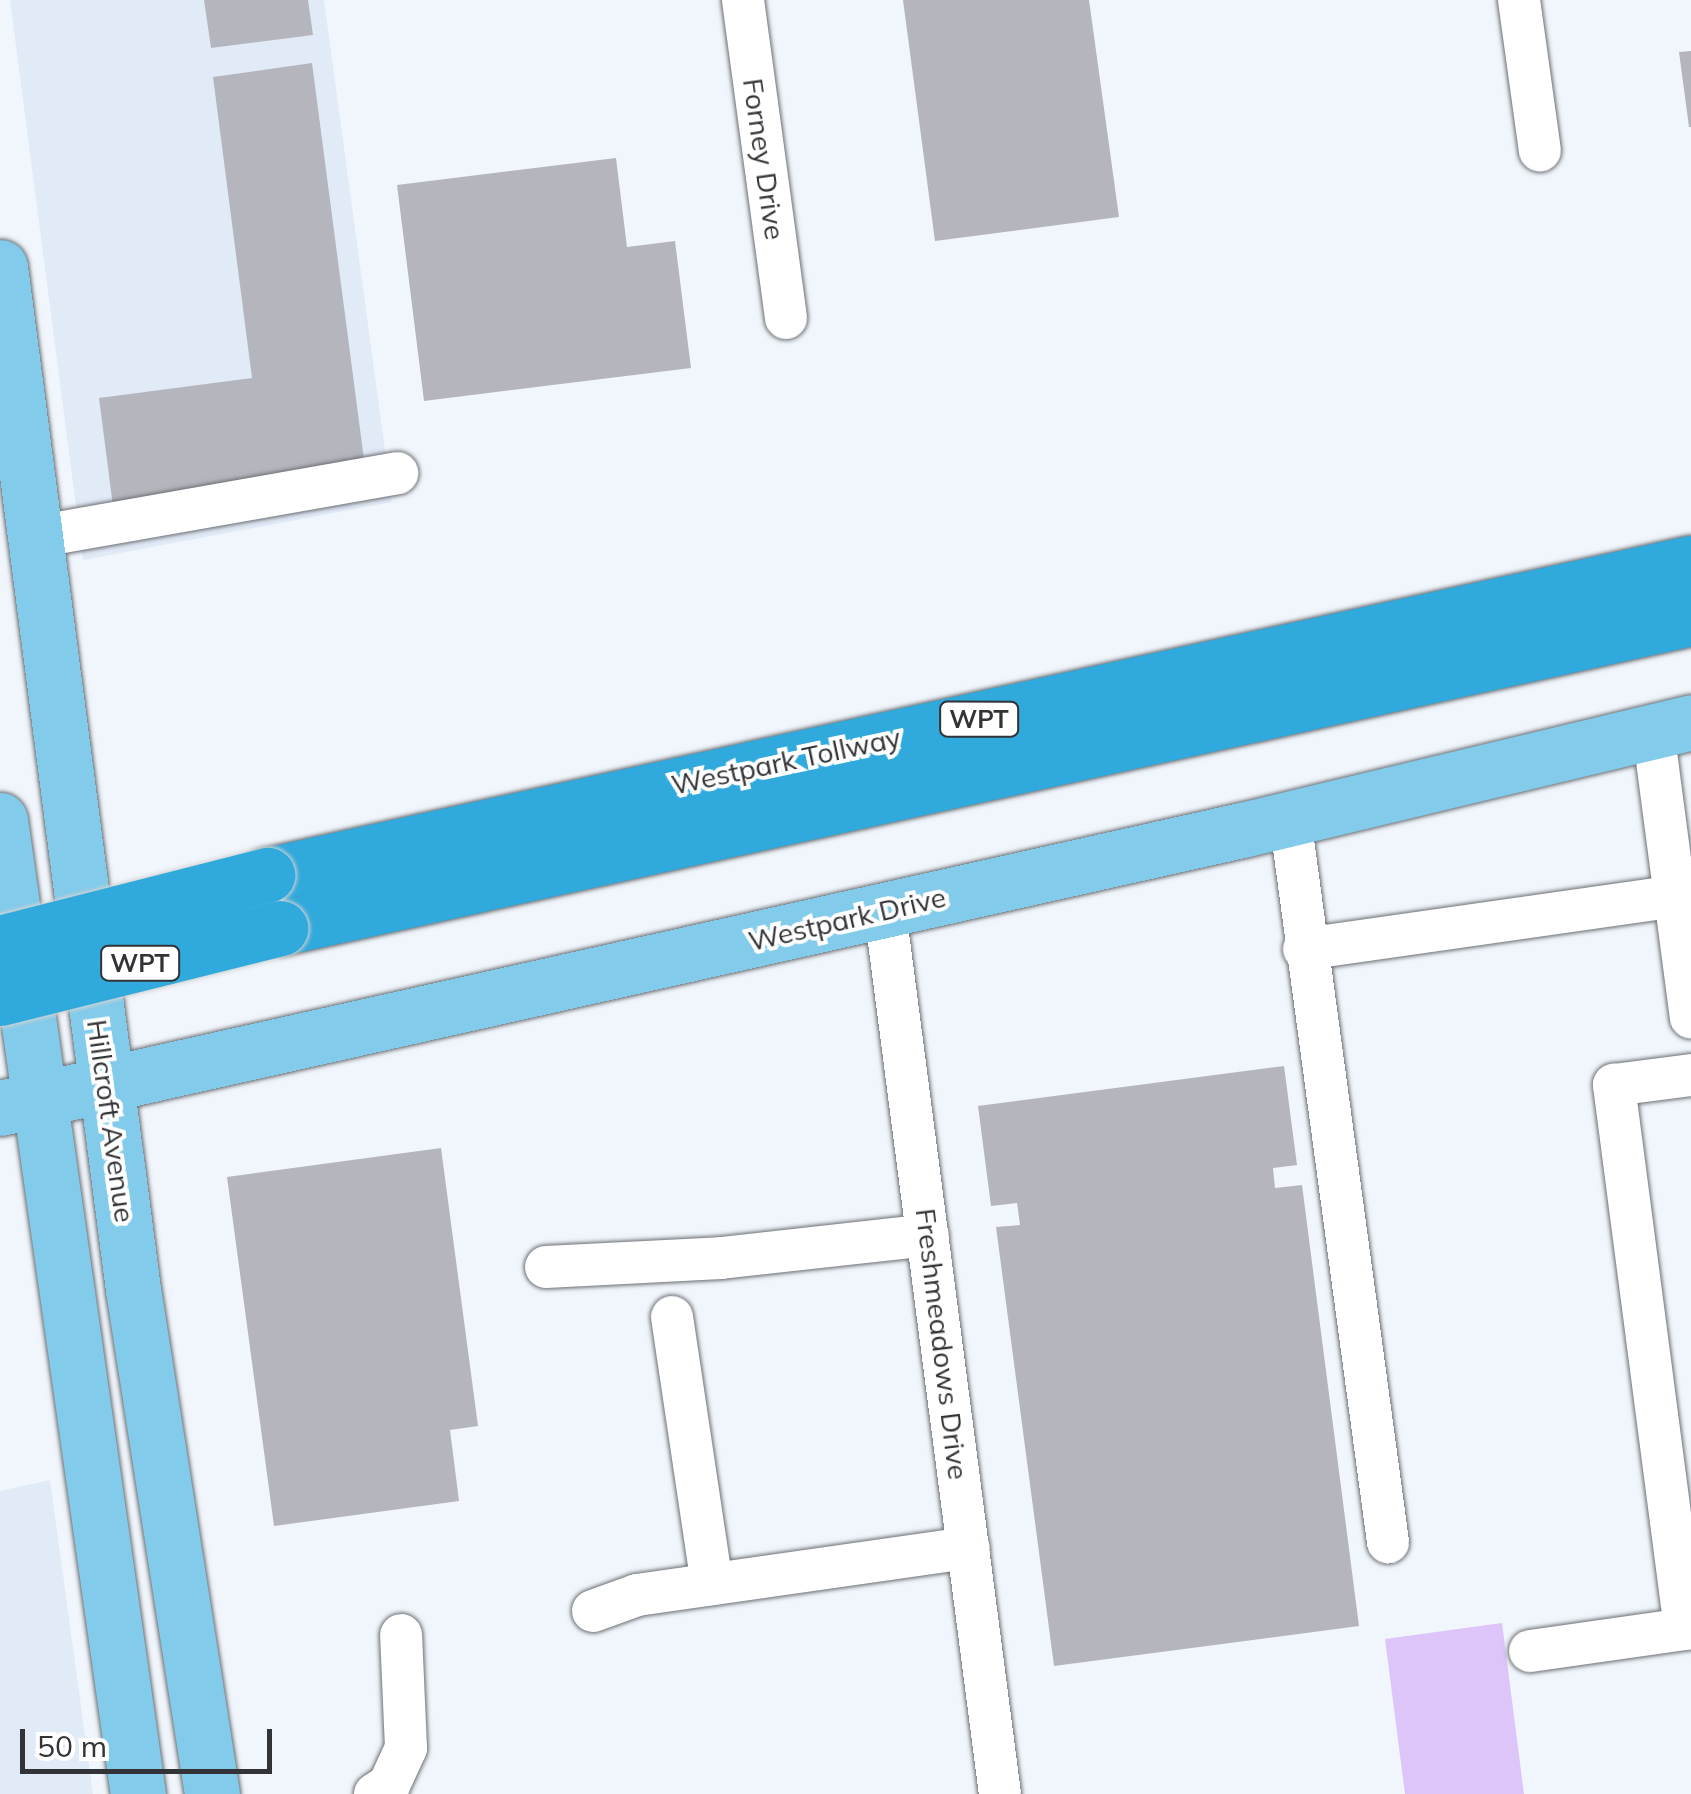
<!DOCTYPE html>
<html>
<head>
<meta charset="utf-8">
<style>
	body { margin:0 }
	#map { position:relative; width:1691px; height:1794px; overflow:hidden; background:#f1f6fc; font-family:Mulish,sans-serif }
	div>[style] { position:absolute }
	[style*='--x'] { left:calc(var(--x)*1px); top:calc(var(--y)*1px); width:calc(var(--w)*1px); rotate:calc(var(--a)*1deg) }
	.built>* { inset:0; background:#e1eaf7 }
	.green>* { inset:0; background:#ddc4f9 }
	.building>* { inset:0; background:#b5b6bd }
	.roads { filter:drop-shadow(0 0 2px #6c7075) drop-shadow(0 0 2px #6c7075) }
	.minor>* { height:42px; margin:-21px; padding:0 21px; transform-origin:21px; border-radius:21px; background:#fff }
	.major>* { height:55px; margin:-27.5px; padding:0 27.5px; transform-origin:27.5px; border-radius:27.5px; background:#83cbea }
	.highway>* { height:55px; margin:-27.5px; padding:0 27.5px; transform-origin:27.5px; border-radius:27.5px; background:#30a9dc }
	.bridges { filter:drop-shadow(0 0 2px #d2d2d3) drop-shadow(0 0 2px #d2d2d3) }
	.highway-bridge>* { height:55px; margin:-27.5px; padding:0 27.5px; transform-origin:27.5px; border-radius:27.5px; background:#30a9dc }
	span { translate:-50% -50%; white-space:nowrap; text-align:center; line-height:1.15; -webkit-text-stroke:8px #fff; paint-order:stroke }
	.shield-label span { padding:2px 8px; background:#fff; border:2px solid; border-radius:8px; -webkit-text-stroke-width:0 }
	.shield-label { font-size:25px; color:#323336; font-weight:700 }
	.street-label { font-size:28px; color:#323336 }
	.scale { position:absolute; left:20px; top:1729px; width:252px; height:45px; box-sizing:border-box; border:5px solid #323336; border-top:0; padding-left:12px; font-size:30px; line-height:35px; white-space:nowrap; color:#323336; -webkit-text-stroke:8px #fff; paint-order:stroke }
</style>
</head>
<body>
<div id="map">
	<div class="built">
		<i style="clip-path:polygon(10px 0,324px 0,392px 502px,83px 560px)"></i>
		<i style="clip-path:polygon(50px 1480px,93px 1794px,0 1794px,0 1491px)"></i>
	</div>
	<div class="green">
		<i style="clip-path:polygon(1502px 1623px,1524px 1794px,1405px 1794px,1385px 1639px)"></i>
	</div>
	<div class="building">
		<i style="clip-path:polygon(204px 0,308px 0,313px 35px,211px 48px)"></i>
		<i style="clip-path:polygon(903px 0,1089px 0,1119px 217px,935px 241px)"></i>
		<i style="clip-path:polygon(1691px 51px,1691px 127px,1689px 127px,1679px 52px)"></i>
		<i style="clip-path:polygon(312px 63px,365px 467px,114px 514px,99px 398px,252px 378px,213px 77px)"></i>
		<i style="clip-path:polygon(616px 158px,627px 247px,675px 241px,691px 368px,424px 401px,397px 185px)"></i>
		<i style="clip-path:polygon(1284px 1066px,1297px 1165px,1273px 1168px,1275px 1188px,1302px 1185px,1359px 1626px,1054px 1666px,996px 1227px,1020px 1225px,1017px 1203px,991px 1206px,978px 1106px)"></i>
		<i style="clip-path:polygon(441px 1148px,478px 1426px,450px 1430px,459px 1501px,274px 1526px,227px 1177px)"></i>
	</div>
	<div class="roads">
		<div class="minor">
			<i style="--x:743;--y:0;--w:321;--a:82.3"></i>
			<i style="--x:1519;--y:0;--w:152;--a:82.1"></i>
			<i style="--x:35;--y:537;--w:368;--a:-10"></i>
			<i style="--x:1653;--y:730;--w:290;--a:82.5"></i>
			<i style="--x:1290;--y:818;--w:731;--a:82.29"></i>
			<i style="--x:885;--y:911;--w:890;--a:82.58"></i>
			<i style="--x:1304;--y:949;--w:375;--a:-8.1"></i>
			<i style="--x:546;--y:1267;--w:175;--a:-2.9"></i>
			<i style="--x:721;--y:1258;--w:208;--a:-6.3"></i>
			<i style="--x:672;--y:1317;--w:270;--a:81.5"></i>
			<i style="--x:593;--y:1611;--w:47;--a:-20"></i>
			<i style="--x:637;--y:1595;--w:335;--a:-8.1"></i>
			<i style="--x:1530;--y:1651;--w:157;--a:-8.1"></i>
			<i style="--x:1685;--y:1629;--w:549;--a:-97.44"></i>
			<i style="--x:1614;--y:1085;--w:78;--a:-7.4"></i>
			<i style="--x:375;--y:1794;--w:17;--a:-33"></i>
			<i style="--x:389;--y:1785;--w:41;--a:-65.3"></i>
			<i style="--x:406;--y:1748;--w:113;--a:-92.5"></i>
		</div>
		<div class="major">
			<i style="--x:0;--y:267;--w:1031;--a:82.59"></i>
			<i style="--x:133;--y:1289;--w:511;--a:81.11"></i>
			<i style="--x:0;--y:820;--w:984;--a:81.94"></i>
			<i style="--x:0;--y:1108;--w:1273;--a:-12.62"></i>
			<i style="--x:1242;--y:830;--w:462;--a:-13.5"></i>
		</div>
		<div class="highway">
			<i style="--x:267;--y:875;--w:1458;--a:-12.36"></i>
			<i style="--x:280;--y:928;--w:1445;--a:-12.39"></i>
		</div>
	</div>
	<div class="bridges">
		<div class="highway-bridge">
			<i style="--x:0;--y:943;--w:276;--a:-14.3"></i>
			<i style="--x:0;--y:998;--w:289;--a:-14"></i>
		</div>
	</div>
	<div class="shield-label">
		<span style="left:979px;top:719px">WPT</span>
		<span style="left:140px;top:963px">WPT</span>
	</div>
	<div class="street-label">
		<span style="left:764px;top:159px;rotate:82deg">Forney Drive</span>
		<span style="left:786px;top:761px;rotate:-12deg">Westpark Tollway</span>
		<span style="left:847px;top:919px;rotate:-13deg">Westpark Drive</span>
		<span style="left:111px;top:1121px;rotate:82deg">Hillcroft Avenue</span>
		<span style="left:942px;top:1344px;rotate:83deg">Freshmeadows Drive</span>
	</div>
	<div class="scale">50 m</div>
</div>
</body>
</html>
